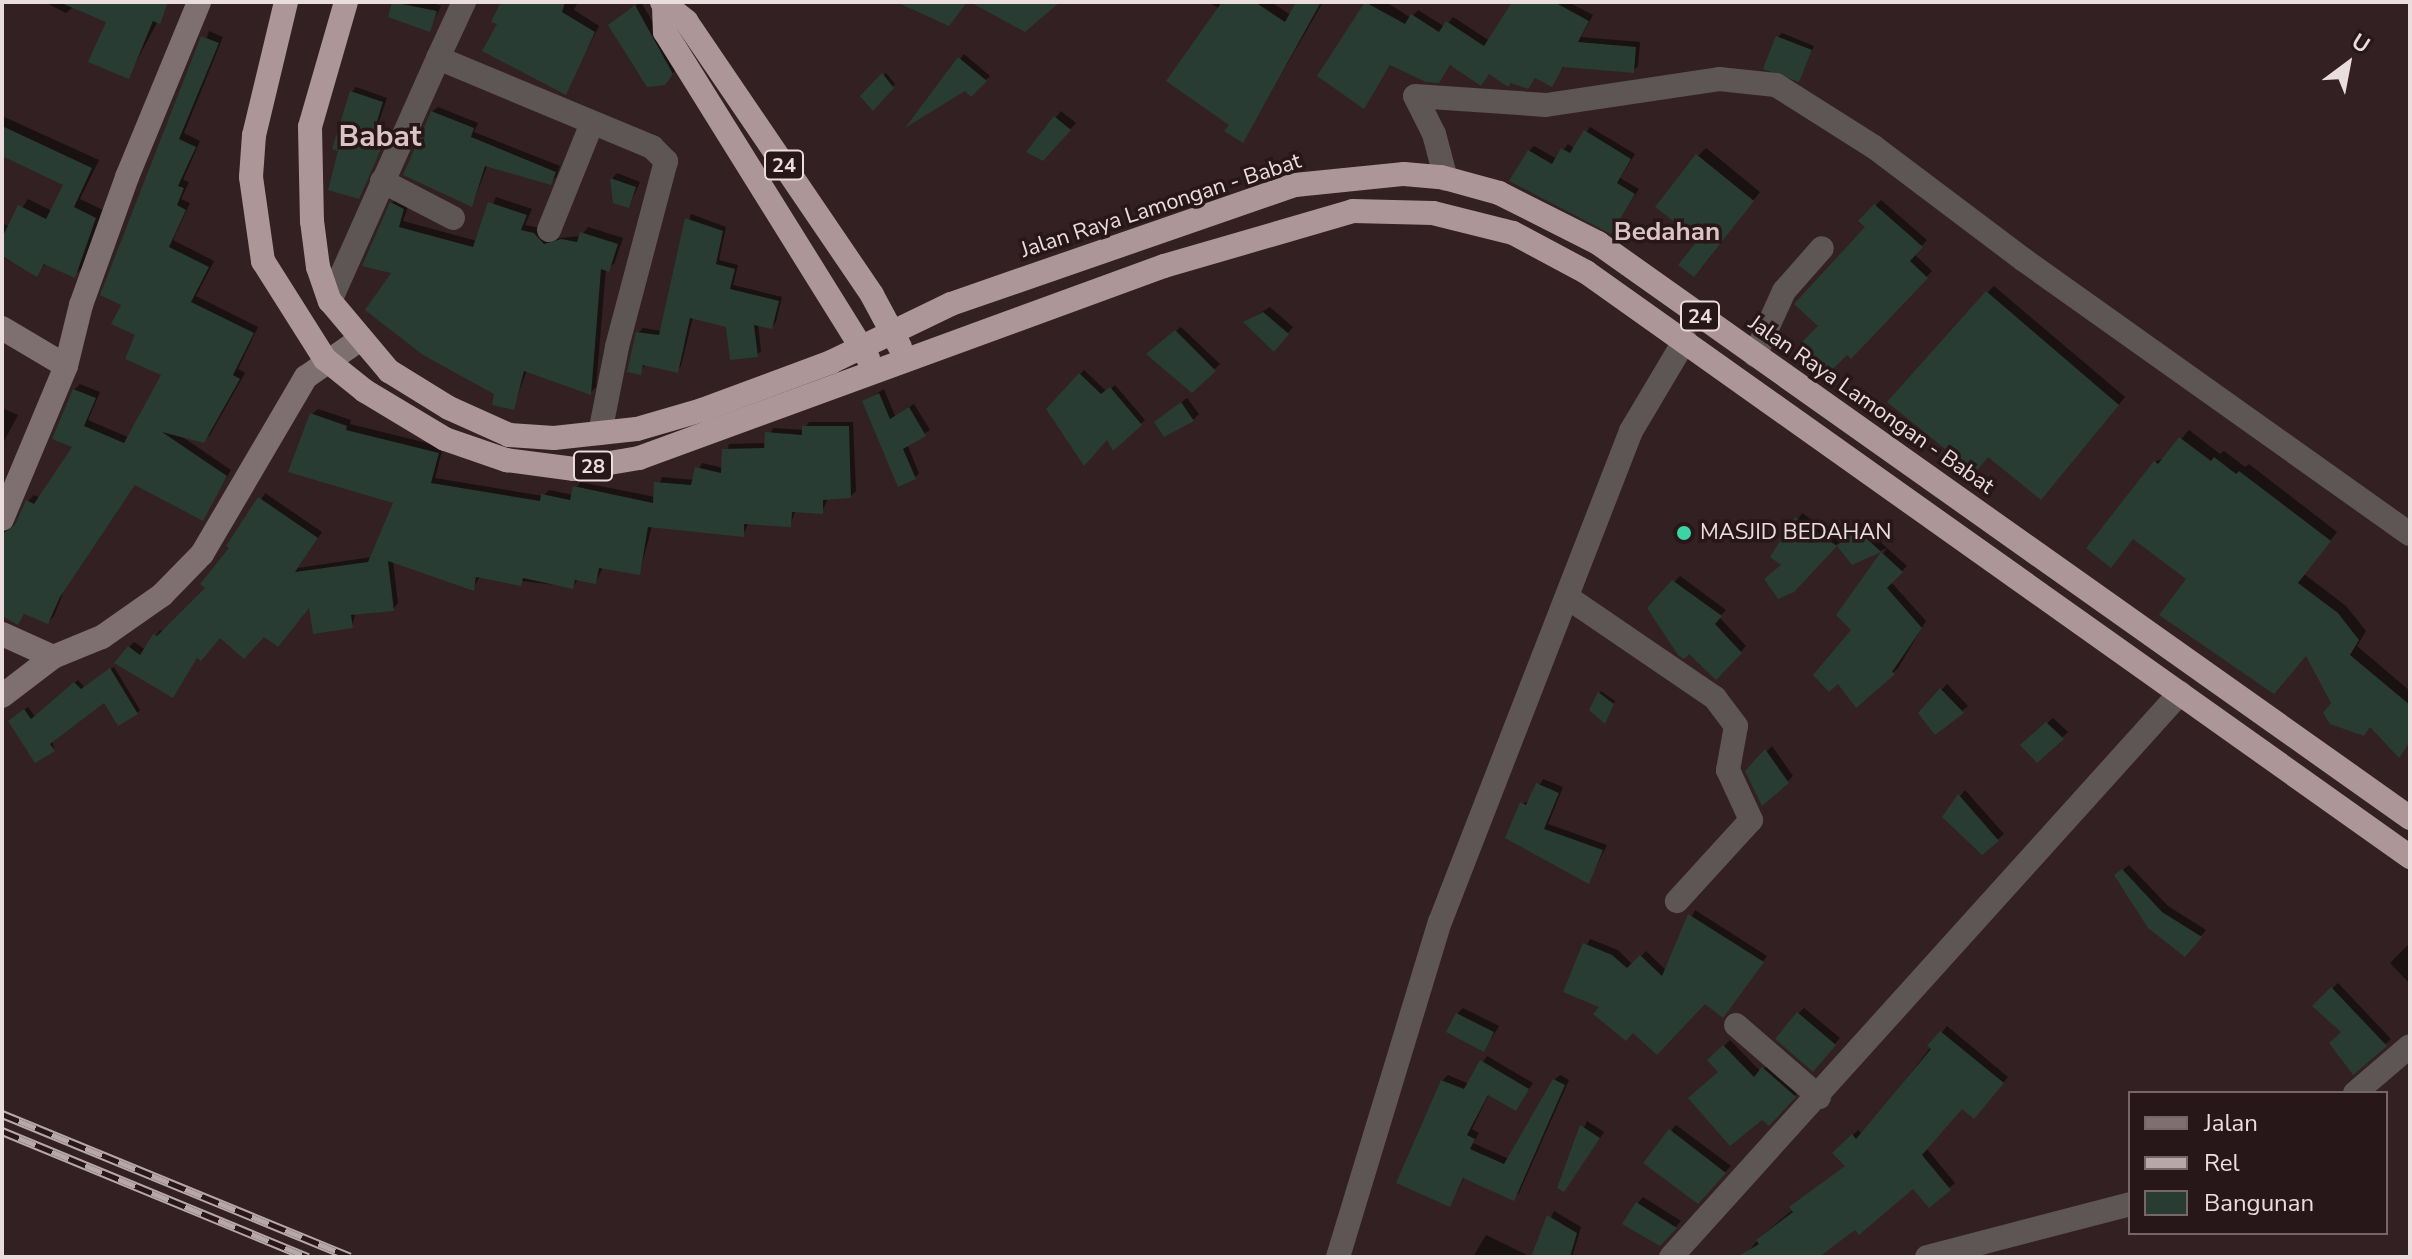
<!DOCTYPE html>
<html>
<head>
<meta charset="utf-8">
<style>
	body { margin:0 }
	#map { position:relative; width:2412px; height:1259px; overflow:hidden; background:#322022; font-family:"Nunito Sans",sans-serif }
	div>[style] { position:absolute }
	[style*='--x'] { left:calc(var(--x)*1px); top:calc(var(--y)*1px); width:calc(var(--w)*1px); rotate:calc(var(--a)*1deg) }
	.shadow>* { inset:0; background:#0007 }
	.building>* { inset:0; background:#293c34 }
	.street>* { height:24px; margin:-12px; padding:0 12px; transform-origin:12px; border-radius:12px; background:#5e5555 }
	.secondary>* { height:24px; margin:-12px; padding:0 12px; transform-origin:12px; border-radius:12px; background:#7e6f70 }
	.highway>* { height:24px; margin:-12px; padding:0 12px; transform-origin:12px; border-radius:12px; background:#ad9697 }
	.rail>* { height:9px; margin-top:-4.5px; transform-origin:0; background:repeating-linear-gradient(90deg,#281718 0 18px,#b6a8a9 0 36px); box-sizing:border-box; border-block:2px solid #b6a8a9 }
	.dots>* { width:22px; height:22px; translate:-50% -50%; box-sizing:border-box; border:4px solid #281718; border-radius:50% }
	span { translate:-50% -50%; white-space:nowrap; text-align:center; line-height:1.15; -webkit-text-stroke:7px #281718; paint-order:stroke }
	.shield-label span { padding:2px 6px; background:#281718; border:2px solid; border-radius:6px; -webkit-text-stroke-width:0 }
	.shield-label { font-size:20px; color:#eaddde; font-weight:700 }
	.street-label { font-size:22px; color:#eaddde }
	.poi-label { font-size:22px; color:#eaddde }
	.left { translate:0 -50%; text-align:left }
	.quarter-label { font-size:26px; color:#dcc4c5; font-weight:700 }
	.district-label { font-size:30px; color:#dcc4c5; font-weight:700 }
	.frame { position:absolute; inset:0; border:4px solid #eaddde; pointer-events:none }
	.legend { position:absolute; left:2128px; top:1091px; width:260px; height:144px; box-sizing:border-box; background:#281718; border:2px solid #766667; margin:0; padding:10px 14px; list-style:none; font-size:24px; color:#eaddde }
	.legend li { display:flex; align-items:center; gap:16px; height:40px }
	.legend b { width:40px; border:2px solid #766667 }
	.north { position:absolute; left:2308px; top:24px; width:80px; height:80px; -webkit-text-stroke:6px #281718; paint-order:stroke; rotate:32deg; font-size:22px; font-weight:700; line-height:32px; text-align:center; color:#eaddde }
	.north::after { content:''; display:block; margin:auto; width:28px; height:36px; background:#eaddde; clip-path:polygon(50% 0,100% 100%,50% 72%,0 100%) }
</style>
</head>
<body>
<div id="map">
	<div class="shadow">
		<i style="clip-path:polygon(44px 2px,168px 2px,128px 77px,108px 21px,73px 7px,66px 13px)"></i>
		<i style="clip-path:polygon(394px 2px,432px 2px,441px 6px,429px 30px,390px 16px)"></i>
		<i style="clip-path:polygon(503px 2px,578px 2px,574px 10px,599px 26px,565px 92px,500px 23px)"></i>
		<i style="clip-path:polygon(641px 2px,678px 66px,671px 76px,616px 19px)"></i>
		<i style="clip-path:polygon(1208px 2px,1271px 2px,1291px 15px,1298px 2px,1323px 2px,1243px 141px,1231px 124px,1220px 9px)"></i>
		<i style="clip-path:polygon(1368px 2px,1386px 2px,1411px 18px,1418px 10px,1445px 27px,1453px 17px,1490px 41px,1515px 2px,1568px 2px,1593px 15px,1581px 37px,1640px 42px,1638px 66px,1633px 71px,1565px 65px,1552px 85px,1536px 76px,1451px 64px,1439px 80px,1391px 64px,1364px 106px,1320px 76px)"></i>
		<i style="clip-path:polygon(209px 31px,223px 37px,184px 133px,200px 141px,183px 180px,189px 182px,181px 199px,190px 203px,173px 240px,214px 261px,196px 296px,258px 327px,238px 369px,245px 373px,210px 435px,204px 441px,181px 436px,231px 470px,202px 519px,136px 483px,65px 588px,54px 616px,48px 622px,26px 612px,17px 622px,2px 614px,2px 527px,8px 530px,18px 524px,28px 501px,34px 495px,40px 498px,75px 447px,74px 390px,80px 384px,100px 392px,88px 420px,130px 438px,164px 374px,124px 304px)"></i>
		<i style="clip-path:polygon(1782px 33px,1814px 46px,1799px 80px,1778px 37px)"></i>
		<i style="clip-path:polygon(964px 54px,990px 76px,971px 94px,965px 88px,913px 121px)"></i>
		<i style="clip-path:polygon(886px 73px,895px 84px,873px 108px,863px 97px)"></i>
		<i style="clip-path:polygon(356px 87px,387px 98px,377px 127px,390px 131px,359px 196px,352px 92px)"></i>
		<i style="clip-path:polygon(438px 107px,478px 123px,474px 132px,560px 166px,556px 177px,550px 183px,488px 164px,472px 205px,432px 112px)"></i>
		<i style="clip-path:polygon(1061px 111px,1076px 123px,1042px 159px,1029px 151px)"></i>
		<i style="clip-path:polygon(2px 116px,99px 160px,80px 199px,103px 210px,82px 268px,74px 275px,46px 263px,37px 275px,2px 257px,2px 223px,10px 227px,28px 199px,52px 211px,66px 184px,2px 154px)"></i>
		<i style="clip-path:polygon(1590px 127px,1635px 154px,1620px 178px,1639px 189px,1615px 226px,1529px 151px,1534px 146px,1557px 159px,1568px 144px,1575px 149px)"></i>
		<i style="clip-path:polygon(1706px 148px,1760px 192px,1702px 267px,1698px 156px)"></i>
		<i style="clip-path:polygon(617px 173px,640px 182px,629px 206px,612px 179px)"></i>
		<i style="clip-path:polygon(496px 197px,532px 209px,525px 225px,541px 228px,551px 239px,581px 236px,588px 227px,623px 238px,614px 264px,606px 269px,596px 387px,591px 392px,527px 370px,513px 408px,394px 271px,392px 203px,398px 198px,409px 203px,403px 221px,477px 241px)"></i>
		<i style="clip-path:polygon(1881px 200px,1927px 240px,1914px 254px,1932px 271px,1851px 356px,1820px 326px,1867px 226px,1861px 221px)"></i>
		<i style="clip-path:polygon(691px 214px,726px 227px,719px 260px,738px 265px,733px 285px,782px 297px,776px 322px,772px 327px,758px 324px,761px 351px,757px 355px,728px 325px,693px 317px,681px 366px,677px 371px,646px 363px,640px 373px,638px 333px,643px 328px,662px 331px)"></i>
		<i style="clip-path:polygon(1994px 286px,2125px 397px,2048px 491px,1989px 455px,1987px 293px)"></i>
		<i style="clip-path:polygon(1270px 307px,1293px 327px,1279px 343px,1245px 322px)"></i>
		<i style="clip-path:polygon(1181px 327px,1220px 364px,1192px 390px,1154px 349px)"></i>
		<i style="clip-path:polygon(1084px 370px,1107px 392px,1115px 385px,1145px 420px,1113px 448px,1108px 437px,1048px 409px)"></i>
		<i style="clip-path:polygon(884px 389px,895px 416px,914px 404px,930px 430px,907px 444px,919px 473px,914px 478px,864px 401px)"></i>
		<i style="clip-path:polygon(1187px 398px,1199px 414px,1193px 420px,1162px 417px)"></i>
		<i style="clip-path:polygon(2px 408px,18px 415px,2px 445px)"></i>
		<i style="clip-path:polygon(318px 409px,351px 420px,350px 424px,443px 447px,435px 478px,543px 496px,549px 490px,573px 495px,580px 482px,655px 497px,662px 477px,694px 480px,702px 463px,723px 468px,729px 444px,767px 443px,773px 428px,804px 430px,809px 422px,853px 422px,856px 491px,850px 497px,828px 498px,822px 512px,796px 510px,790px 525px,749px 522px,743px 535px,652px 526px,640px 572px,603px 567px,596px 582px,579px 579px,572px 587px,480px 576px,473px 589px,393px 561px,398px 603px,393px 609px,356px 612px,352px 626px,311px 604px,264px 634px,221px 635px,198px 656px,173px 696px,129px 647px,134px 642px,146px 650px,160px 630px,164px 632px,208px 588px,265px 493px,322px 532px,298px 568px,372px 557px,395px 501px,312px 414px)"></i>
		<i style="clip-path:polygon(2189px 430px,2220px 454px,2224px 451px,2245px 467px,2249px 464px,2337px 532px,2304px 574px,2346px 606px,2366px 631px,2357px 646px,2410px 691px,2410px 743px,2399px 755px,2371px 725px,2334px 703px,2307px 653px,2189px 579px,2155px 462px,2166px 457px)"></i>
		<i style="clip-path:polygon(1802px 513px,1844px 542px,1861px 523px,1887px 548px,1853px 563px,1838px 543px,1793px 590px,1784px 564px,1773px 557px)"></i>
		<i style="clip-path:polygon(1887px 548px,1907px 566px,1891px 582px,1926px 621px,1898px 668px,1857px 705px,1853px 630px,1838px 615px)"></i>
		<i style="clip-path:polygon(1680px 576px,1726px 610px,1719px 617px,1746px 646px,1716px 678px,1649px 609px)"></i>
		<i style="clip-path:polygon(114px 667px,140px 710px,137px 713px,105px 700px,52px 739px,54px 749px,14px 718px,28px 707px,35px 717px,78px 680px,85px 688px)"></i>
		<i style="clip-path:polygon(1947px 684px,1968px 706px,1936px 732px,1921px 713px)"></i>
		<i style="clip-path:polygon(1601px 691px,1615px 701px,1606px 720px,1592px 709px)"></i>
		<i style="clip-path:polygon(2053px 718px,2068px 732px,2037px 761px,2023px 745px)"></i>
		<i style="clip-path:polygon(1772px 746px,1793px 776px,1787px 782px,1748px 772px)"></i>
		<i style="clip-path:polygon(1543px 779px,1563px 787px,1548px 824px,1607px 845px,1589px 881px,1522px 804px,1531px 800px)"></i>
		<i style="clip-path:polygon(1965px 790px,2004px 834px,1982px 853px,1944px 816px)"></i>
		<i style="clip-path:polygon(2129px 865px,2168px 906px,2206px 930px,2190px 949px,2117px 875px)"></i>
		<i style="clip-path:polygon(1695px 910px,1767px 956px,1728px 1010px,1705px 1002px,1602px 1006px,1565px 991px,1590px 939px,1618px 950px,1633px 965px,1646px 951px,1666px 970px)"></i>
		<i style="clip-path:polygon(2410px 943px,2410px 984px,2390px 963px)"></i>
		<i style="clip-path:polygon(2338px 983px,2391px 1039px,2353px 1072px,2343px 1032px,2315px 1006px)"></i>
		<i style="clip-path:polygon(1463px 1008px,1499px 1026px,1484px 1050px,1457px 1014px)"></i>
		<i style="clip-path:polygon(1804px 1008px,1840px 1038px,1818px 1063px,1798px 1014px)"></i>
		<i style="clip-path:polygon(1947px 1026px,2008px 1077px,1980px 1111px,1962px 1107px,1926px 1148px,1955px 1183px,1949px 1188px,1913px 1186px,1815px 1257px,1744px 1257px,1760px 1237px,1847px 1165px,1835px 1153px,1858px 1130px,1863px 1135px)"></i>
		<i style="clip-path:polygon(1730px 1040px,1761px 1072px,1769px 1063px,1800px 1090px,1769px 1123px,1710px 1060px)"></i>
		<i style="clip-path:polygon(1487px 1056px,1533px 1083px,1515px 1109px,1489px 1094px,1472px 1129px,1479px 1133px,1473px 1143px,1509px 1159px,1554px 1080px,1560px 1075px,1569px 1080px,1519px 1193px,1513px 1198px,1465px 1176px,1450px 1205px,1442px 1081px,1448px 1075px,1469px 1084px)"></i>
		<i style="clip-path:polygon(1587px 1121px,1604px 1132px,1568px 1184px,1559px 1187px)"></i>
		<i style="clip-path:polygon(1676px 1125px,1731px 1166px,1698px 1202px,1671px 1131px)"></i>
		<i style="clip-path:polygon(1643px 1197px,1681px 1221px,1660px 1244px,1638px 1203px)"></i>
		<i style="clip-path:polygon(1554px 1211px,1581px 1227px,1572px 1257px,1534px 1257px)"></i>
		<i style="clip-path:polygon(1486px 1235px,1531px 1257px,1473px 1257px)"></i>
	</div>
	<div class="building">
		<i style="clip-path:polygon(59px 2px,168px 2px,160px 24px,153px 21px,129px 79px,88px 62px,106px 22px)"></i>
		<i style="clip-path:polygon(392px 2px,437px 11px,430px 32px,388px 17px)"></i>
		<i style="clip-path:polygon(501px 2px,565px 2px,562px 12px,595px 32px,566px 95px,482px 51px,497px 24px,491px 22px)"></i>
		<i style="clip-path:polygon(896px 2px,967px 2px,949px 26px)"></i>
		<i style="clip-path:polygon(970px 2px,1060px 2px,1025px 32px)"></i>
		<i style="clip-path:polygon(1222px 2px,1255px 2px,1285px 22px,1296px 2px,1321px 2px,1243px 143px,1224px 131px,1229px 125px,1166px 81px)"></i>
		<i style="clip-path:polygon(1365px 2px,1405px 24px,1411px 14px,1439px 32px,1446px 21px,1484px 46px,1512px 2px,1554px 2px,1589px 21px,1578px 42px,1636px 47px,1634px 73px,1563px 67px,1552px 87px,1535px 78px,1528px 89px,1511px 83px,1508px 87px,1489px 74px,1481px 86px,1450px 65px,1439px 83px,1426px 82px,1390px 65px,1364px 109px,1317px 76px)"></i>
		<i style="clip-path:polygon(635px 5px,673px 74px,665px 85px,647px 87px,608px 25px)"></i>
		<i style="clip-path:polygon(201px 36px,219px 43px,179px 139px,196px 147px,178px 186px,184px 188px,177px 205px,186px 210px,169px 247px,209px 267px,191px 302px,254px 333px,233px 375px,240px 379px,204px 443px,162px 432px,227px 476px,203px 521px,135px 485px,60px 597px,48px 624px,24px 614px,18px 625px,2px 616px,2px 534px,15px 525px,26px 500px,34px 504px,72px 447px,52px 439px,73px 389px,96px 398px,84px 426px,124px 443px,161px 375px,125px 359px,135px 335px,111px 324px,121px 305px,100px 295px)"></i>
		<i style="clip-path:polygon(1776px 36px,1812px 50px,1799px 82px,1763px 69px)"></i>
		<i style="clip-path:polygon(958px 57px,987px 81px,971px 97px,965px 91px,905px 128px)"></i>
		<i style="clip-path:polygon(882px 73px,894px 88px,873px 111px,860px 96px)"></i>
		<i style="clip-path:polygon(350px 91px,383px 102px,374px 131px,387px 136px,359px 199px,328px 190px,338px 151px,332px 149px)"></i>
		<i style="clip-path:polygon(431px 111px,474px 128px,471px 137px,556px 172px,551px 185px,485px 166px,472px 207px,403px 175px)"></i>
		<i style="clip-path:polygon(1054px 116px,1071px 130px,1043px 161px,1026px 152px)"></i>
		<i style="clip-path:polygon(2px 126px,92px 168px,74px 207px,96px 218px,75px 278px,44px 264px,37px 277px,2px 256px,2px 238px,18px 205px,46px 219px,63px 185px,2px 156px)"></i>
		<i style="clip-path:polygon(1584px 130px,1631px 159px,1617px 183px,1635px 194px,1611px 234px,1509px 181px,1528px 150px,1552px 164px,1561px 148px,1570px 153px)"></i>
		<i style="clip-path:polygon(1696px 154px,1754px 201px,1694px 277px,1678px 265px,1698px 240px,1655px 207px)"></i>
		<i style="clip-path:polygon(610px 178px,636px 187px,629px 208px,613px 203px)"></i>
		<i style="clip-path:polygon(390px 202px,404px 209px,399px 227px,473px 247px,488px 202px,527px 215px,521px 230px,534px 233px,544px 244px,561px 239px,577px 242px,580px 232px,618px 244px,609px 272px,601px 269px,591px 395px,524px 371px,514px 410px,492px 405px,494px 394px,423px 355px,365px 310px,391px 273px,362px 266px)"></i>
		<i style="clip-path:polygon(1874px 204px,1923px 247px,1910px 261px,1928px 278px,1851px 359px,1847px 355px,1828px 374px,1798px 346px,1818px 326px,1794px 304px,1865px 227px,1858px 221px)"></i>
		<i style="clip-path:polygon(685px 218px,723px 231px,716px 264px,735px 269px,730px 289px,779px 301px,772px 329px,754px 325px,758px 357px,730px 360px,726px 327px,690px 318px,678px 373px,643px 365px,641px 375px,627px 372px,636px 332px,659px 335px)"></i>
		<i style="clip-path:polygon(1986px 291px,2119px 405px,2041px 500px,1988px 457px,1975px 473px,1887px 402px)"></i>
		<i style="clip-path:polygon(1263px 312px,1289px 334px,1274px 352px,1243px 322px)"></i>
		<i style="clip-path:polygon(1175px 330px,1216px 371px,1192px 393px,1146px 354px)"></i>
		<i style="clip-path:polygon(1079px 373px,1101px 394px,1110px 387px,1142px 425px,1113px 451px,1107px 440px,1084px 466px,1046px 409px)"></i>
		<i style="clip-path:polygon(879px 393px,890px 419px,909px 407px,926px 436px,903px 449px,916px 479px,898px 487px,862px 401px)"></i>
		<i style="clip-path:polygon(1181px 402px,1194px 421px,1164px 437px,1154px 422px)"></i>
		<i style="clip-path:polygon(310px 413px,347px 426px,346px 430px,439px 453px,431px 483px,540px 501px,541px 494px,570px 500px,573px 486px,653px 503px,654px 482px,691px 485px,695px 467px,721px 473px,722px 449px,764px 448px,765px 432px,802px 435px,802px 426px,849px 426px,851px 498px,823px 500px,823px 514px,792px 512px,791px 527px,744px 524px,744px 537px,648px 527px,640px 575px,599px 568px,596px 584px,575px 580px,573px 589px,523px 578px,521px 586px,476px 577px,474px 591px,388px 561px,394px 611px,351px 615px,353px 628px,313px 634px,309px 608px,278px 647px,264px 637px,244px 659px,220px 638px,201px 661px,197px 658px,173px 698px,114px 663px,128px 646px,140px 655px,153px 634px,157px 636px,205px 588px,200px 584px,229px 548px,226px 546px,258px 497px,318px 538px,295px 572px,368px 562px,393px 503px,288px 472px)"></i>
		<i style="clip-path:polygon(2179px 437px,2211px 461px,2214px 457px,2236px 474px,2239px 471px,2331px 541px,2298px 583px,2338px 613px,2359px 640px,2350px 655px,2410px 705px,2410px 742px,2399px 758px,2370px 727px,2364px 736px,2330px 724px,2323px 713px,2331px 703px,2306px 656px,2274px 694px,2159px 615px,2186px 579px,2133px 539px,2111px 568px,2086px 548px,2154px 461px,2158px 464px)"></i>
		<i style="clip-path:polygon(1795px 517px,1837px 546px,1794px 592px,1778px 599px,1764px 579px,1781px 565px,1770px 557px)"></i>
		<i style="clip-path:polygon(1854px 527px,1903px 572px,1887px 588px,1922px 628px,1892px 672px,1895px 674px,1856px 708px,1838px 684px,1829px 692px,1813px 675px,1851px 630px,1836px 615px,1881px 552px,1852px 565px,1837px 546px)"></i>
		<i style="clip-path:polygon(1672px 580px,1722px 616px,1715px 624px,1742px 653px,1716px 680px,1689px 654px,1684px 659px,1678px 655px,1647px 608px)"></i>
		<i style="clip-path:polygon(110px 668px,138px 714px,118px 726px,104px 703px,50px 744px,55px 751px,35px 763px,8px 721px,24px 709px,31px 719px,74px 682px,81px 689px)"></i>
		<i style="clip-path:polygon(1940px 688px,1964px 713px,1935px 735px,1918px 713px)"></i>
		<i style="clip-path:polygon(1598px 692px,1614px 704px,1605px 724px,1589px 710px)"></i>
		<i style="clip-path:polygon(2046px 722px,2064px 739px,2037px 763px,2020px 745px)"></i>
		<i style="clip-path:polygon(1765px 749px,1789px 783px,1762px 806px,1745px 771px)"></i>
		<i style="clip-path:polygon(1536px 783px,1559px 793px,1544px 829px,1603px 850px,1589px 884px,1505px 838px,1520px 802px,1526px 805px)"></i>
		<i style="clip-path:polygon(1958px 794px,1999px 841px,1982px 855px,1942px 817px)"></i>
		<i style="clip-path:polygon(2122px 869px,2162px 912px,2202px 937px,2185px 957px,2148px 928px,2114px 875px)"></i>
		<i style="clip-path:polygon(1688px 914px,1764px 962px,1723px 1018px,1705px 1004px,1657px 1055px,1633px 1033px,1626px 1041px,1593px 1014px,1599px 1007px,1563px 992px,1583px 943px,1612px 955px,1627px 968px,1640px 955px,1662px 976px)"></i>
		<i style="clip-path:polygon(2331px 987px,2387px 1046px,2353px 1075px,2329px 1043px,2341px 1032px,2312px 1006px)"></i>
		<i style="clip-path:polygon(1797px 1012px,1836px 1045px,1813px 1072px,1775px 1039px)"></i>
		<i style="clip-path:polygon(1456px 1013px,1494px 1032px,1484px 1052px,1446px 1032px)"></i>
		<i style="clip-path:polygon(1940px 1031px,2004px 1083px,1974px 1119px,1962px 1109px,1922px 1155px,1951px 1190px,1929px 1208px,1913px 1189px,1859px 1235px,1855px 1230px,1819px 1257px,1737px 1257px,1759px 1244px,1756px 1240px,1793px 1212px,1789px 1207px,1845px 1166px,1832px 1153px,1852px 1134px,1856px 1139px,1931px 1049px,1927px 1046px)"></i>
		<i style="clip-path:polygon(1723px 1045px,1754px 1077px,1762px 1067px,1796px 1097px,1769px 1126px,1762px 1120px,1730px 1146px,1688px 1098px,1718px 1072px,1707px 1060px)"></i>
		<i style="clip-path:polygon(1480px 1060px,1529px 1089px,1516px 1111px,1488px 1095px,1467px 1135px,1475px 1139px,1470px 1149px,1504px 1164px,1553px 1079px,1565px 1085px,1514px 1201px,1463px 1178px,1450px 1207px,1396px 1183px,1441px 1080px,1464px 1089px)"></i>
		<i style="clip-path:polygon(1580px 1125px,1600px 1138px,1564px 1192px,1557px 1188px)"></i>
		<i style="clip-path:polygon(1669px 1129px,1726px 1173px,1698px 1204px,1643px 1163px)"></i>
		<i style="clip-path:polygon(1636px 1202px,1677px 1228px,1660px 1246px,1622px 1224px)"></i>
		<i style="clip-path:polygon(1547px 1215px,1577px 1233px,1570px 1257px,1531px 1257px)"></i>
	</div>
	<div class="street">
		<i style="--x:464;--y:2;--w:62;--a:114.9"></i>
		<i style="--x:438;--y:58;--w:232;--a:22.6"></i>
		<i style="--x:652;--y:147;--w:20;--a:45"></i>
		<i style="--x:666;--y:161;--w:192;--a:104.8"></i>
		<i style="--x:617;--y:347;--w:88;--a:101.2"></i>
		<i style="--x:1446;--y:179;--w:47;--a:-104.9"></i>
		<i style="--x:1434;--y:134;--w:42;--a:-116.6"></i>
		<i style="--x:1415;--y:96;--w:131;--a:3.9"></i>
		<i style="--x:1546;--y:105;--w:175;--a:-8.5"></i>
		<i style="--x:1719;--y:79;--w:57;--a:6"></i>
		<i style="--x:1776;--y:85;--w:116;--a:32.3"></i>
		<i style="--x:1874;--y:147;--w:188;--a:37"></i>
		<i style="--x:2024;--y:260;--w:473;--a:35.4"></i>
		<i style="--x:382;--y:181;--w:80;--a:27.5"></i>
		<i style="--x:549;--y:230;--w:115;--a:-68.1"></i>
		<i style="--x:330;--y:301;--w:266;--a:-66"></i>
		<i style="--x:1755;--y:355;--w:70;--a:-65.6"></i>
		<i style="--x:1784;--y:291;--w:57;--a:-48.5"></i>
		<i style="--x:1567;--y:597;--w:179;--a:34.3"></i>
		<i style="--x:1715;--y:698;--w:35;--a:53"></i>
		<i style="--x:1736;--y:726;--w:45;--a:100.3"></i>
		<i style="--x:1728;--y:770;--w:55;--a:65.3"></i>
		<i style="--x:1751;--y:820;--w:110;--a:132.4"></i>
		<i style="--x:1736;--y:1025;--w:110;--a:40.9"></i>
		<i style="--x:2355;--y:1093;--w:72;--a:-40.5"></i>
		<i style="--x:1338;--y:1257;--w:350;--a:-73.1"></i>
		<i style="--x:1440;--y:922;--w:527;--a:-68.74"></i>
		<i style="--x:1631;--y:431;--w:106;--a:-59.3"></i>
		<i style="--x:1671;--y:1257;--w:760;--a:-47.93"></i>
		<i style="--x:1927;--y:1257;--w:210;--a:-14.6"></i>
	</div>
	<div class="secondary">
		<i style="--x:2;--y:328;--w:74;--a:30.7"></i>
		<i style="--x:2;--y:519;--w:166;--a:-67.3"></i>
		<i style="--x:66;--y:366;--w:63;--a:-76.2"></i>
		<i style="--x:81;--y:305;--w:136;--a:-70.2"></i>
		<i style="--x:127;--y:177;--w:189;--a:-67.6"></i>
		<i style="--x:2;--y:634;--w:56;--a:24.3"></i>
		<i style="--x:2;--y:696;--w:64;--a:-37.4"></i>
		<i style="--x:53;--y:657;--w:53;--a:-22.2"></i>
		<i style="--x:102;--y:637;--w:73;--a:-35"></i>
		<i style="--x:162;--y:595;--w:57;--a:-45.7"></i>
		<i style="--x:202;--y:554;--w:205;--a:-59.6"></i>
		<i style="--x:306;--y:377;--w:65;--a:-34.9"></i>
	</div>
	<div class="highway">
		<i style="--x:286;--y:2;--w:137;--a:103.5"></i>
		<i style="--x:254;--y:135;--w:42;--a:94.1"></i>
		<i style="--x:251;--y:177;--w:85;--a:81.9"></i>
		<i style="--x:263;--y:261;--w:116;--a:57.7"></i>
		<i style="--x:325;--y:359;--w:51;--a:38.7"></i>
		<i style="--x:365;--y:391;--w:93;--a:31"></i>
		<i style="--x:445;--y:439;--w:65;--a:19"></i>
		<i style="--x:506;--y:460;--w:69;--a:7.5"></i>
		<i style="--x:574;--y:469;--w:66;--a:-9.6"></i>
		<i style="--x:639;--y:458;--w:559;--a:-20.09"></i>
		<i style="--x:1164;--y:266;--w:197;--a:-16.2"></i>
		<i style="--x:1353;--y:211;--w:80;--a:1.4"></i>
		<i style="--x:1433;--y:213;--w:82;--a:14"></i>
		<i style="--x:1513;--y:233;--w:83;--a:28.1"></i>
		<i style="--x:1586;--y:272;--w:1011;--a:35.37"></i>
		<i style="--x:346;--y:2;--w:130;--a:106.1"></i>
		<i style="--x:310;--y:127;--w:94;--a:88.8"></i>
		<i style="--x:312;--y:221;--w:46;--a:82.6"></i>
		<i style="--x:318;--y:267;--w:36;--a:71"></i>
		<i style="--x:330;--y:301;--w:92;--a:49.9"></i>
		<i style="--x:389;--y:371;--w:70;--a:31.7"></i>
		<i style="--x:449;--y:408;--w:66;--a:24.2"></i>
		<i style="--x:509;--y:435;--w:45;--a:3.8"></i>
		<i style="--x:554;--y:438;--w:83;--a:-6.2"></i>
		<i style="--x:637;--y:429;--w:68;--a:-16.3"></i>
		<i style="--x:702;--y:410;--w:138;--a:-20.4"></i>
		<i style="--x:831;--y:362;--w:133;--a:-25.8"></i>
		<i style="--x:951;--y:304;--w:364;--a:-19.1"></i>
		<i style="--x:1295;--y:185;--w:110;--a:-5.8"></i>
		<i style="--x:1404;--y:174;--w:37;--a:5"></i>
		<i style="--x:1441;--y:177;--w:60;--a:15.4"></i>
		<i style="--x:1499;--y:193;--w:111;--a:26.8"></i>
		<i style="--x:1598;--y:243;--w:995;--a:35.3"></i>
		<i style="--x:662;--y:2;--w:31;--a:38"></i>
		<i style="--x:686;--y:21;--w:331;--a:55.8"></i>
		<i style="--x:872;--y:295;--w:59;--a:61.7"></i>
		<i style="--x:664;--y:6;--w:26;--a:88"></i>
		<i style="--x:665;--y:32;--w:384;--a:58.1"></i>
	</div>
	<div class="rail">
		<i style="--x:2;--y:1114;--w:376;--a:22.3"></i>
		<i style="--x:2;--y:1131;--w:331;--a:22.4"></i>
	</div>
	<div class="dots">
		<i style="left:1684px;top:533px;background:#3cd4a4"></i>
	</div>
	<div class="shield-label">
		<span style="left:784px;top:165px">24</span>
		<span style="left:1700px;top:316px">24</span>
		<span style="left:593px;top:466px">28</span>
	</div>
	<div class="street-label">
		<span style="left:1161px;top:206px;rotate:-18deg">Jalan Raya Lamongan - Babat</span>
		<span style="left:1871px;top:405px;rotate:35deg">Jalan Raya Lamongan - Babat</span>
	</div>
	<div class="poi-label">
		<span class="left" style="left:1700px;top:533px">MASJID BEDAHAN</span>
	</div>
	<div class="quarter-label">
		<span style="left:1667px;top:232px">Bedahan</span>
	</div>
	<div class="district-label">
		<span style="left:380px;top:137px">Babat</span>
	</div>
	<div class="frame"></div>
	<ul class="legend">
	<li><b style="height:10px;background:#7e6f70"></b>Jalan</li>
	<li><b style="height:10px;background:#b6a8a9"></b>Rel</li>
	<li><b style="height:22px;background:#293c34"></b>Bangunan</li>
	</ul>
	<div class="north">U</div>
</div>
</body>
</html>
